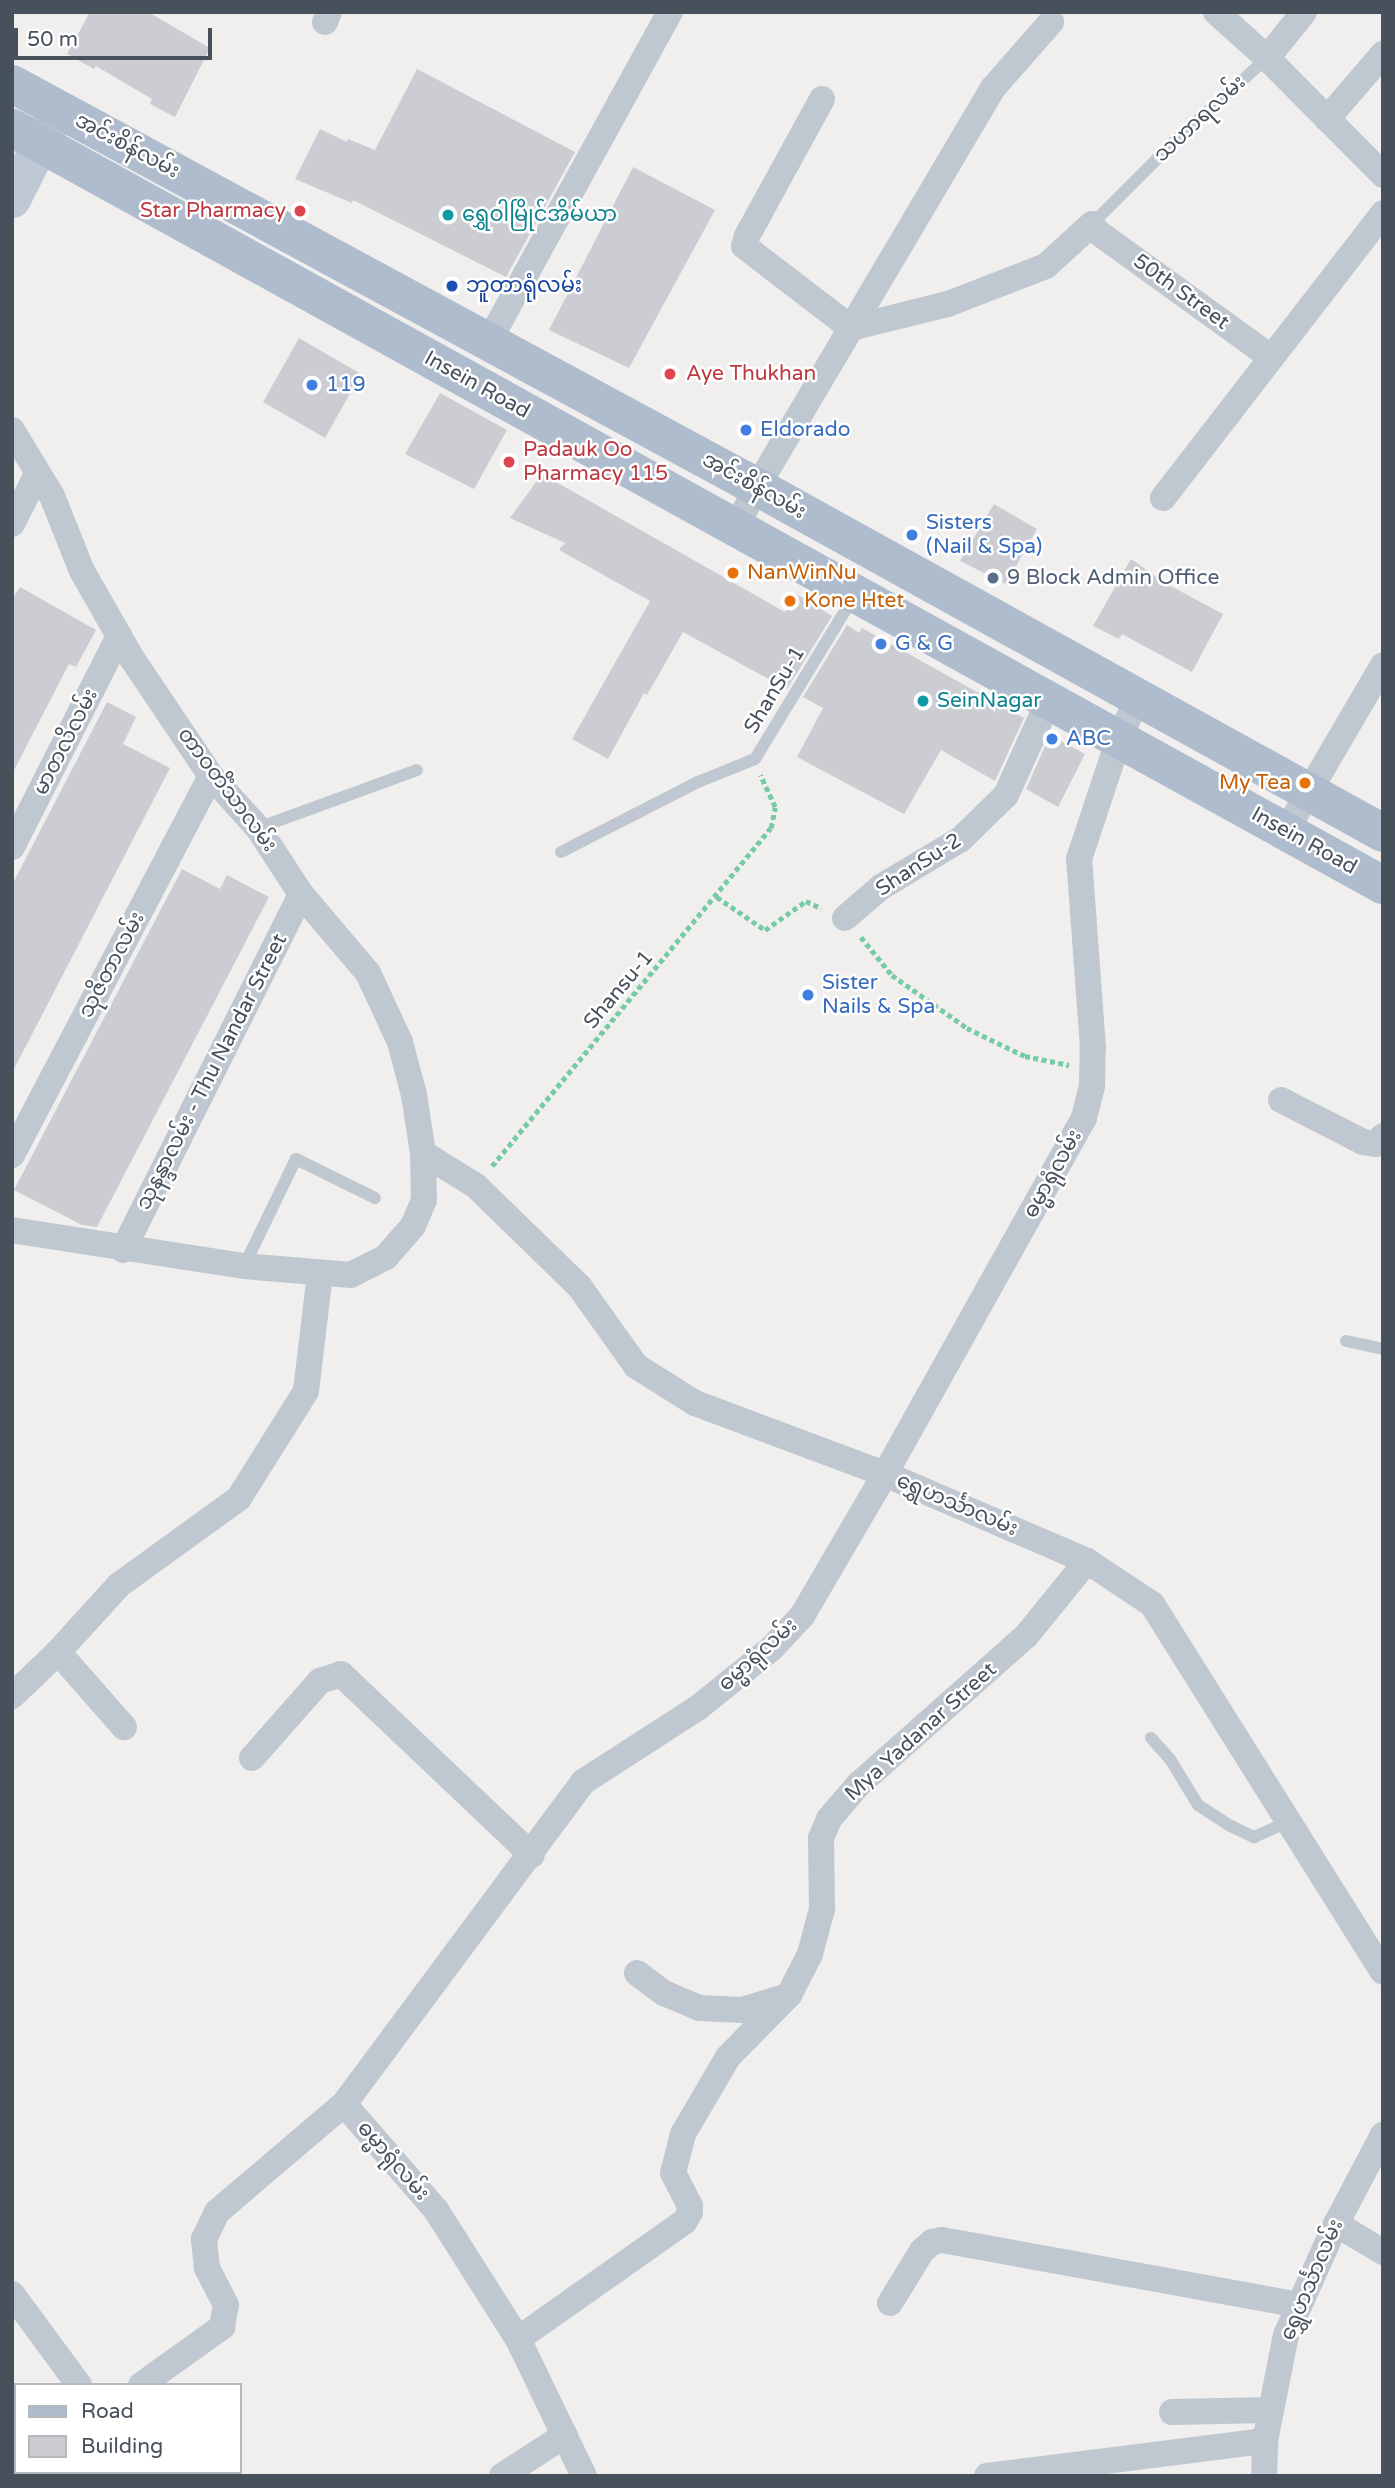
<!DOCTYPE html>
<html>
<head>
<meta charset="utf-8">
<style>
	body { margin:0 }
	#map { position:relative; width:1395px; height:2488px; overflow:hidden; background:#f1eeee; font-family:"Varela Round","Noto Sans Myanmar",sans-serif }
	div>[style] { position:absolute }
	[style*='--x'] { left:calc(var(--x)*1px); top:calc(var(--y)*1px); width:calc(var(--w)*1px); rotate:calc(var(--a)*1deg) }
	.building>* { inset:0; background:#cbcdd3 }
	.path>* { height:4.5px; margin-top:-2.25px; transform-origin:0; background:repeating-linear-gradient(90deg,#75cba4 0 5px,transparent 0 8.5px) }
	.lane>* { height:12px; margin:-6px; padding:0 6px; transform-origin:6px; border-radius:6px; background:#bfc8d0 }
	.street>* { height:26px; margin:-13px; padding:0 13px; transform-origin:13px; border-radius:13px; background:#bfc8d0 }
	.secondary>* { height:37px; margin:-18.5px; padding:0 18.5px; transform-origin:18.5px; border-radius:18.5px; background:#bfc9d5 }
	.primary>* { height:38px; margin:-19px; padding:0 19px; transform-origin:19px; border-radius:19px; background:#aebccd }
	.dots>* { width:19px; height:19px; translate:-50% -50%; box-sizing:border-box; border:4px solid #fff; border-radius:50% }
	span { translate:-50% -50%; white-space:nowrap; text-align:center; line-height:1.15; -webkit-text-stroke:5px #fff; paint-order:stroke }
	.street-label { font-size:21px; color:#47515b }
	.health-label { font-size:21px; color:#be3a42 }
	.right { translate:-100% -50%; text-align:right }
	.left { translate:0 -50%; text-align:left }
	.culture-label { font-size:21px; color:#0d838f }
	.transit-label { font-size:21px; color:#164399 }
	.shop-label { font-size:21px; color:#366cbe }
	.food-label { font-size:21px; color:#c56008 }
	.service-label { font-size:21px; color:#4e5e75 }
	.frame { position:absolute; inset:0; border:14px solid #47515b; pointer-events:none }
	.legend { position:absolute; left:14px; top:2383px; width:228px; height:91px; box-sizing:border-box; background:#fff; border:2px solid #b5b9bd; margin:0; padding:9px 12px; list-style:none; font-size:21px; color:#47515b }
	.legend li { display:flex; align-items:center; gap:14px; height:35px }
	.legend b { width:35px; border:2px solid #b5b9bd }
	.scale { position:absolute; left:14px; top:28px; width:198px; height:32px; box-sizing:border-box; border:4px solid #47515b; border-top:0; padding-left:9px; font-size:21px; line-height:24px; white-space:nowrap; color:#47515b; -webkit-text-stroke:5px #fff; paint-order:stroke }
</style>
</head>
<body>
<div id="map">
	<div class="building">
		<i style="clip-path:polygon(90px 12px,148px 12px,210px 48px,175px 117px,150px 104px,152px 99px,96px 66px,94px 69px,67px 54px)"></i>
		<i style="clip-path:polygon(417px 69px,575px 152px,506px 277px,353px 200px,352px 203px,295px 179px,320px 129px,347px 142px,348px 139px,375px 150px)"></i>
		<i style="clip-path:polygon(633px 167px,715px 210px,629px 368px,549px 330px)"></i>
		<i style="clip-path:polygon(299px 338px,361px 374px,325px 438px,263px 402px)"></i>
		<i style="clip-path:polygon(440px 393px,507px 430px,474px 489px,405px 454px)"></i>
		<i style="clip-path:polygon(542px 474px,785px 612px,795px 593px,832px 616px,787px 689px,683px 632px,647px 695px,644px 693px,608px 759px,572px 739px,650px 601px,559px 550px,565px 543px,510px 518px)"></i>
		<i style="clip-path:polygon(994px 504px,1037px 529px,1006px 584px,960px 561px)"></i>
		<i style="clip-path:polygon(1131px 559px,1165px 583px,1223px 614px,1192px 672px,1122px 634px,1119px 639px,1093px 626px)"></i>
		<i style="clip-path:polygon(20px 587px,96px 630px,76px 667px,69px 664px,12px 774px,12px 600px)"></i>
		<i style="clip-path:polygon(847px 625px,859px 633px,862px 628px,1024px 718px,995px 781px,941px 750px,904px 814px,797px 757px,823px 708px,803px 697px)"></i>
		<i style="clip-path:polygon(107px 702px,136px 717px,123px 744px,170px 768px,12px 1073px,12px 885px)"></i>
		<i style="clip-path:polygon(1050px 735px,1085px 754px,1058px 807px,1026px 789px)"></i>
		<i style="clip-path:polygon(182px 869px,220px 889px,227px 875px,269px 897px,97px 1227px,82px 1225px,14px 1190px)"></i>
	</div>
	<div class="path">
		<i style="--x:717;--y:897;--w:58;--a:34.5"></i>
		<i style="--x:765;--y:930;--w:50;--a:-35.3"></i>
		<i style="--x:806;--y:901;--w:17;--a:25"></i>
		<i style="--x:861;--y:937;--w:49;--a:50.8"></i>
		<i style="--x:892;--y:975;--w:92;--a:35.2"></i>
		<i style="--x:967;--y:1028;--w:64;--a:25.8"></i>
		<i style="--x:1025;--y:1056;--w:45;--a:11.6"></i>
		<i style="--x:492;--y:1166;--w:438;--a:-50.5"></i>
		<i style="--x:771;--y:828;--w:21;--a:-79"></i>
		<i style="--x:775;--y:807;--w:35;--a:-115"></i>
	</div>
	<div class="lane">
		<i style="--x:1092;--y:224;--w:123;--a:-45"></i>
		<i style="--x:1179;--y:137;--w:118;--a:-41.9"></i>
		<i style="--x:258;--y:828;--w:169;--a:-20"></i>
		<i style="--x:561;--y:852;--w:154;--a:-27.1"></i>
		<i style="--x:698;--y:782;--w:61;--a:-22"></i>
		<i style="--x:755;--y:759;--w:188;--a:-58.7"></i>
		<i style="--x:244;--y:1266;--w:119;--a:-64.1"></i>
		<i style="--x:296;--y:1159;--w:88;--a:26.3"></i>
		<i style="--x:1346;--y:1341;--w:38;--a:12"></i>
		<i style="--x:1151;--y:1738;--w:28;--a:48"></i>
		<i style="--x:1170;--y:1759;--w:54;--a:58.7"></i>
		<i style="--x:1198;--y:1805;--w:37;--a:33"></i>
		<i style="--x:1229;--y:1825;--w:28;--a:26"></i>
		<i style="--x:1254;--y:1837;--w:37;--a:-24"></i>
	</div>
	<div class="street">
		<i style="--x:1216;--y:12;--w:69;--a:42"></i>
		<i style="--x:1267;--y:58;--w:165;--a:45.2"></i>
		<i style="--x:325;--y:22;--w:11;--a:-68"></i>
		<i style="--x:1267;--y:58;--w:59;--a:-51.2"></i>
		<i style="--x:822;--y:99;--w:156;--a:118.7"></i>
		<i style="--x:747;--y:236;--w:10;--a:107"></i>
		<i style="--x:744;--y:246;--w:135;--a:37.5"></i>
		<i style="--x:851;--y:328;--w:100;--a:-13.9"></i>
		<i style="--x:948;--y:304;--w:105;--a:-21.2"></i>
		<i style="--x:1046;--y:266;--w:62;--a:-42.4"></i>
		<i style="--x:1092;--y:224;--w:8;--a:60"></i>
		<i style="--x:1096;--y:231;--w:216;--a:35.8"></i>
		<i style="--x:1327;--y:119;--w:86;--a:-49.3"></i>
		<i style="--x:489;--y:341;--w:376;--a:-61.2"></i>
		<i style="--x:12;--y:430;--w:77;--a:58.8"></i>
		<i style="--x:52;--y:496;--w:81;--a:68.2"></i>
		<i style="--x:82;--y:571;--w:99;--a:60.3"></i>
		<i style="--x:131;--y:657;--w:143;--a:56.1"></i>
		<i style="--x:211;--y:776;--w:70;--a:47.9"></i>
		<i style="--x:258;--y:828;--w:79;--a:56.9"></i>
		<i style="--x:301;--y:894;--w:104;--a:49.7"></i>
		<i style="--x:368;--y:973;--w:76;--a:65.1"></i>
		<i style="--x:400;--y:1042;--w:55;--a:75.2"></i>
		<i style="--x:414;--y:1095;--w:59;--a:81.2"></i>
		<i style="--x:423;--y:1153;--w:47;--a:88.8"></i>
		<i style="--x:424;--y:1200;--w:28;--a:113"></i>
		<i style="--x:413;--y:1226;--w:41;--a:131.1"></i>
		<i style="--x:386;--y:1257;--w:39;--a:153"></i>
		<i style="--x:351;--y:1275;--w:107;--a:-175.2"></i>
		<i style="--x:244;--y:1266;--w:235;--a:-171.2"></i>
		<i style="--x:1163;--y:498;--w:360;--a:-52.3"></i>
		<i style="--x:12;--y:524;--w:56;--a:-63.4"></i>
		<i style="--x:736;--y:527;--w:45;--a:-62.3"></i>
		<i style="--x:757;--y:487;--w:464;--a:-59.4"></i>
		<i style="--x:993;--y:88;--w:88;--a:-48.7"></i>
		<i style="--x:1286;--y:831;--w:192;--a:-59.7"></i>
		<i style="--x:12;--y:847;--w:237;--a:-63.1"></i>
		<i style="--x:845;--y:918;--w:48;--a:-40.7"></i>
		<i style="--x:881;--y:887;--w:93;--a:-31"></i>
		<i style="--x:961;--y:839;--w:63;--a:-44.4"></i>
		<i style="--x:1006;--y:795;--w:104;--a:-65.6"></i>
		<i style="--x:1281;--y:1100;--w:92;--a:27.1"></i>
		<i style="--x:1363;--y:1142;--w:12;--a:9"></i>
		<i style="--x:1375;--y:1144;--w:11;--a:-45"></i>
		<i style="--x:423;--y:1153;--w:62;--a:31.9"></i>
		<i style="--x:476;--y:1186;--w:144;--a:44.2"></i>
		<i style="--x:579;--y:1286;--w:98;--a:54.5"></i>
		<i style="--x:636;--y:1366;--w:70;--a:32.1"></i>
		<i style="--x:695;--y:1403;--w:203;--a:20.5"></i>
		<i style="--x:885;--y:1474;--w:220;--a:23.3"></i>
		<i style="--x:1087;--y:1561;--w:78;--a:33.5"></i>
		<i style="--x:1152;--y:1604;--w:434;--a:57.9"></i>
		<i style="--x:12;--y:1155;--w:428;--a:-62.3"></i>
		<i style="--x:123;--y:1250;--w:398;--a:-63.4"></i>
		<i style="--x:58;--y:1652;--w:100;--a:48.7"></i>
		<i style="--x:12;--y:1696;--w:64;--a:-43.7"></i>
		<i style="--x:58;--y:1652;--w:91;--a:-47.7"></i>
		<i style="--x:119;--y:1585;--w:148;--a:-35.9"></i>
		<i style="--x:239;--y:1498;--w:126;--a:-57.9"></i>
		<i style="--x:306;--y:1391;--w:119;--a:-83.2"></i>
		<i style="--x:252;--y:1758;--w:103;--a:-48.6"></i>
		<i style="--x:320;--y:1681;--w:22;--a:-18"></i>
		<i style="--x:341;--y:1674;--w:263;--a:43.5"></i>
		<i style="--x:637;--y:1973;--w:34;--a:37"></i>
		<i style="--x:664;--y:1993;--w:38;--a:23"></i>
		<i style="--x:699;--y:2008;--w:43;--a:2.7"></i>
		<i style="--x:742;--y:2010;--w:48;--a:-16.9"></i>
		<i style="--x:344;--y:2104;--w:140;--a:49"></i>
		<i style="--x:436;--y:2210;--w:153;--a:57.6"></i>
		<i style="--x:518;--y:2339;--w:152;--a:64.3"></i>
		<i style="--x:1336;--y:2224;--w:55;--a:30.8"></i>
		<i style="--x:12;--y:2294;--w:113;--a:53.6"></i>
		<i style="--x:890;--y:2303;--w:61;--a:-58.4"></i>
		<i style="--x:922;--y:2251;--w:13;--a:-42"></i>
		<i style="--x:932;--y:2242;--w:10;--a:-11"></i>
		<i style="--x:942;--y:2240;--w:363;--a:10.3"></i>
		<i style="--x:518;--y:2339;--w:204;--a:-35.2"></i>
		<i style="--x:685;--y:2221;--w:10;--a:-61"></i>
		<i style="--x:690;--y:2212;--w:6;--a:-90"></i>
		<i style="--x:690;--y:2206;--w:37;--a:-117"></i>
		<i style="--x:673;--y:2173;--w:40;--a:-75.6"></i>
		<i style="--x:683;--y:2134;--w:89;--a:-59.7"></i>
		<i style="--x:728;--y:2057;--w:87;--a:-45.5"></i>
		<i style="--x:789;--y:1995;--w:46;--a:-62.9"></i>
		<i style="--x:810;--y:1954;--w:47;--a:-75.1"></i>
		<i style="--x:822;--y:1909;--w:71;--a:-90.8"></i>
		<i style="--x:821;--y:1838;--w:21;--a:-67"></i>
		<i style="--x:829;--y:1819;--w:45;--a:-49.5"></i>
		<i style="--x:858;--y:1785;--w:225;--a:-41.6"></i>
		<i style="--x:1026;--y:1636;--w:97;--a:-50.9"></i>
		<i style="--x:141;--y:2385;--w:100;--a:-35.6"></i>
		<i style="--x:222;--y:2327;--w:22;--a:-80"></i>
		<i style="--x:226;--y:2305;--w:42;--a:-117.2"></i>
		<i style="--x:207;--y:2268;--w:29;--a:-96"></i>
		<i style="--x:204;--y:2239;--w:30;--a:-64"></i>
		<i style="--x:217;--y:2212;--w:167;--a:-40.4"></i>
		<i style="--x:344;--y:2104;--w:401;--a:-53.4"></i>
		<i style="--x:583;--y:1782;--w:138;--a:-32.9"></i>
		<i style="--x:699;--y:1707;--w:92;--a:-38.9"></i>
		<i style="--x:771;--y:1649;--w:45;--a:-46.8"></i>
		<i style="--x:802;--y:1616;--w:164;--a:-59.7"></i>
		<i style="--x:885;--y:1474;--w:408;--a:-60.8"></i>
		<i style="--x:1084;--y:1118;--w:32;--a:-76"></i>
		<i style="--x:1092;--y:1087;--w:39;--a:-89"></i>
		<i style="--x:1093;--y:1048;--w:190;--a:-94.2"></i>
		<i style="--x:1079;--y:859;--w:126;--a:-71.6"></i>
		<i style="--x:1119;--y:739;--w:44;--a:-65.8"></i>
		<i style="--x:1172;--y:2412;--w:99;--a:-1.2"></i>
		<i style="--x:94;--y:2475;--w:1;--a:90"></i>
		<i style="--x:502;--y:2476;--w:75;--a:-33.1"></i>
		<i style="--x:987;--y:2476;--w:280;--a:-7.2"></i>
		<i style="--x:1264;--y:2476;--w:35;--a:-88"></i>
		<i style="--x:1265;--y:2441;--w:108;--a:-78.8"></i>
		<i style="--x:1286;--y:2335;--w:122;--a:-65.8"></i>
		<i style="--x:1336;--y:2224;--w:101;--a:-62.2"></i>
	</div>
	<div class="secondary">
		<i style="--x:12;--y:199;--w:93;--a:-63.2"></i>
	</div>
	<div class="primary">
		<i style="--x:12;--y:84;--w:847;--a:28.41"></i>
		<i style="--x:757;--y:487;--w:715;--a:28.93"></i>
		<i style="--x:12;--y:128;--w:1566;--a:28.91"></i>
	</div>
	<div class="dots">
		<i style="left:300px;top:211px;background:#e0444e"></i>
		<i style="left:448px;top:215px;background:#0f9aa8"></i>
		<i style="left:452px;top:286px;background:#1a4fb4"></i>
		<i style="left:670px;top:374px;background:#e0444e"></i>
		<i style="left:312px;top:385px;background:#3f7fe0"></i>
		<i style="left:746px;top:430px;background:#3f7fe0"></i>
		<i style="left:509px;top:462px;background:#e0444e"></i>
		<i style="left:912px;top:535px;background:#3f7fe0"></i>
		<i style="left:733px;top:573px;background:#e8710a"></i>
		<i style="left:993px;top:578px;background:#5c6f8a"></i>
		<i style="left:790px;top:601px;background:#e8710a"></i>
		<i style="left:881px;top:644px;background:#3f7fe0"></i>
		<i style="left:923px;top:701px;background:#0f9aa8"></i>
		<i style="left:1052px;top:739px;background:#3f7fe0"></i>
		<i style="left:1305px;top:783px;background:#e8710a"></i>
		<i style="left:808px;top:995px;background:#3f7fe0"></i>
	</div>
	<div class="street-label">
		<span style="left:1200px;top:119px;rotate:-43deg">သဟာရလမ်း</span>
		<span style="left:127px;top:146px;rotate:28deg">အင်းစိန်လမ်း</span>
		<span style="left:1181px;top:292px;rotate:36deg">50th Street</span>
		<span style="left:477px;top:385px;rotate:29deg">Insein Road</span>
		<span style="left:754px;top:486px;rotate:29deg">အင်းစိန်လမ်း</span>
		<span style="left:775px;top:690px;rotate:-59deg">ShanSu-1</span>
		<span style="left:66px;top:742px;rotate:-63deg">မာတလိလမ်း</span>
		<span style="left:227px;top:790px;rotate:53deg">တာဝတိံသာလမ်း</span>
		<span style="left:1304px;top:841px;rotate:29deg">Insein Road</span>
		<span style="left:919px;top:865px;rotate:-33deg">ShanSu-2</span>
		<span style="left:112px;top:965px;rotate:-62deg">သုဇိတာလမ်း</span>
		<span style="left:619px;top:990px;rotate:-50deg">Shansu-1</span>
		<span style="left:212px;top:1072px;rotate:-63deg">သုနန္ဒာလမ်း - Thu Nandar Street</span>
		<span style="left:1053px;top:1174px;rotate:-61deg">ဓမ္မာရုံလမ်း</span>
		<span style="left:957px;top:1505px;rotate:23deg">ရွှေဟင်္သာလမ်း</span>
		<span style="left:758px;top:1655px;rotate:-42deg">ဓမ္မာရုံလမ်း</span>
		<span style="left:921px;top:1732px;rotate:-42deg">Mya Yadanar Street</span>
		<span style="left:393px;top:2161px;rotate:49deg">ဓမ္မာရုံလမ်း</span>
		<span style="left:1312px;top:2280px;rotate:-67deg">ရွှေဟင်္သာလမ်း</span>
	</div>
	<div class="health-label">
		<span class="right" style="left:286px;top:211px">Star Pharmacy</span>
		<span class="left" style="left:686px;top:374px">Aye Thukhan</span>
		<span class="left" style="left:523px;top:462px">Padauk Oo<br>Pharmacy 115</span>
	</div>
	<div class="culture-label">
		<span class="left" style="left:462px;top:215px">ရွှေဝါမြိုင်အိမ်ယာ</span>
		<span class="left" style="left:937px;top:701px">SeinNagar</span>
	</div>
	<div class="transit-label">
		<span class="left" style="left:466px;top:286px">ဘူတာရုံလမ်း</span>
	</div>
	<div class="shop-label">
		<span class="left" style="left:326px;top:385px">119</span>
		<span class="left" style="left:760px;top:430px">Eldorado</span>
		<span class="left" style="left:926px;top:535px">Sisters<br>(Nail &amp; Spa)</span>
		<span class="left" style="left:895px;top:644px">G &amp; G</span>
		<span class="left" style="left:1066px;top:739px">ABC</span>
		<span class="left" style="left:822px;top:995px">Sister<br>Nails &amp; Spa</span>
	</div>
	<div class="food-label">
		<span class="left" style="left:747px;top:573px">NanWinNu</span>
		<span class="left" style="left:804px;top:601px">Kone Htet</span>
		<span class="right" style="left:1291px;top:783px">My Tea</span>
	</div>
	<div class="service-label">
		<span class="left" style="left:1007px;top:578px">9 Block Admin Office</span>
	</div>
	<div class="frame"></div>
	<ul class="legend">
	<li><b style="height:9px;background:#aebccd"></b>Road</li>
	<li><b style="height:19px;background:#cbcdd3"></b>Building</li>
	</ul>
	<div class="scale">50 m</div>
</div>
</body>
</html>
